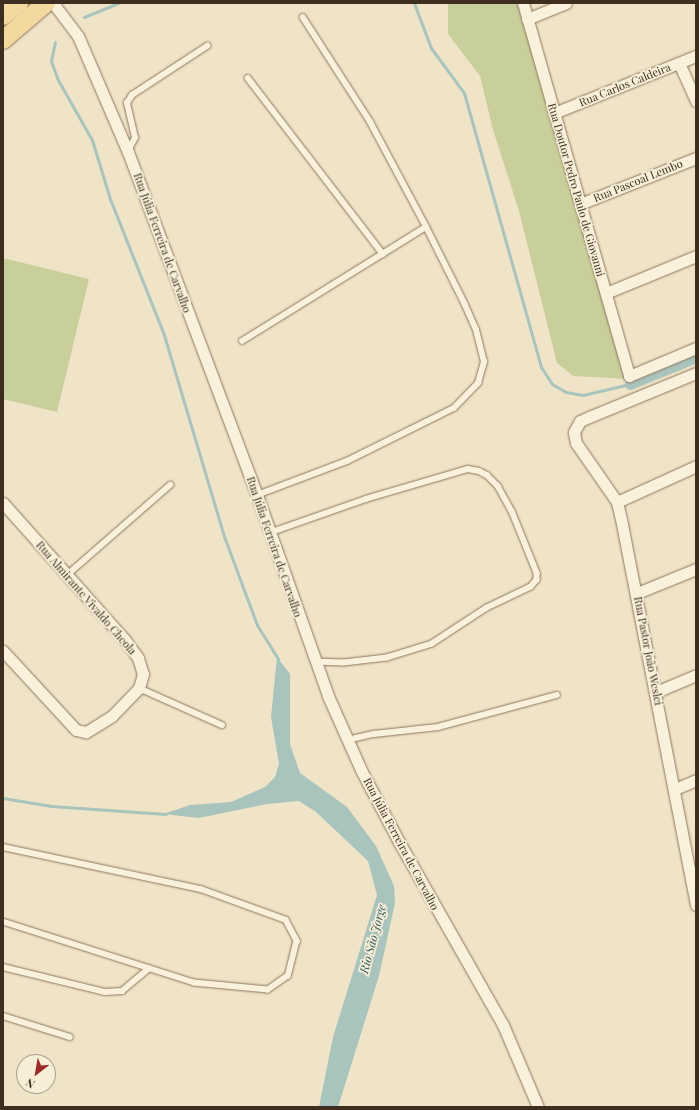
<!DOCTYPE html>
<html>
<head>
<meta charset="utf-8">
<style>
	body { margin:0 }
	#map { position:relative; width:699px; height:1110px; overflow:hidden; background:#f0e4c8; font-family:"Playfair Display",serif }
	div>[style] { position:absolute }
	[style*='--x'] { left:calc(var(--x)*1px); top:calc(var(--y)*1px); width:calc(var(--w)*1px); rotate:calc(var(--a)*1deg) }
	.green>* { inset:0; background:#c9cf9b }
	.water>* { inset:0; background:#a9c4bc }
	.stream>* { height:3px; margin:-1.5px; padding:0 1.5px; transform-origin:1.5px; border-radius:1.5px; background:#a9c4bc }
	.canal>* { height:11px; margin:-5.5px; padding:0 5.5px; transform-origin:5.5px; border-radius:5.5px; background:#a9c4bc }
	.roads { filter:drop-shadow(0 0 1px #8d765c) drop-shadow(0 0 1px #8d765c) }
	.service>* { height:5.5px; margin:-2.75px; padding:0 2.75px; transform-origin:2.75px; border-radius:2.75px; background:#faf1dc }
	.minor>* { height:11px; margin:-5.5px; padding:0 5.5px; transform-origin:5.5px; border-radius:5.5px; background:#faf1dc }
	.primary>* { height:18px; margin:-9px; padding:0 9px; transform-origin:9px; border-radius:9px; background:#f3d9a0 }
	span { translate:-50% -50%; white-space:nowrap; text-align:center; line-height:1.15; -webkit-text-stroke:3.5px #f7eed8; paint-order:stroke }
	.street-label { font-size:11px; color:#3d2e20 }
	.water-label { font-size:12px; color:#2f5d5a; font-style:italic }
	.frame { position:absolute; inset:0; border:4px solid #3d2e20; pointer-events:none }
	.north { position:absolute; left:16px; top:1054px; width:40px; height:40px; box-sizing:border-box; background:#f7eed8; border:1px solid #ada18e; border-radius:50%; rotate:211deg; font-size:11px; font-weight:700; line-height:16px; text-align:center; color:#3d2e20 }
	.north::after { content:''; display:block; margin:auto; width:14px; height:18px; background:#9e2a2b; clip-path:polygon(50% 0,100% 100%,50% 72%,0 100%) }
</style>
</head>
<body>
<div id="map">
	<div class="green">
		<i style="clip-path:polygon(448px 3px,523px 3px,629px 379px,573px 376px,557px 363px,519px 211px,493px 130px,480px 76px,448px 34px)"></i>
		<i style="clip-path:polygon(3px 258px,89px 279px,57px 412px,3px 399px)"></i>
	</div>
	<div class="water">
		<i style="clip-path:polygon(277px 657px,290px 674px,290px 744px,300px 773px,347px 807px,376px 846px,394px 886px,395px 903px,379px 976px,338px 1107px,319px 1107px,333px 1037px,377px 895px,368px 861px,316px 812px,299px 801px,267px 804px,199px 818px,163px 814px,190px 805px,231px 802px,265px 787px,275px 777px,279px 764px,271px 717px)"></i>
	</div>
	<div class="stream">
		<i style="--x:414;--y:3;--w:48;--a:69.3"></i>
		<i style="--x:431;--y:48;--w:56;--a:53.7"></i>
		<i style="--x:464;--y:93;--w:285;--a:74.3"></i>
		<i style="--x:541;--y:367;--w:20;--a:57"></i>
		<i style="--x:552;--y:384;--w:16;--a:30"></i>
		<i style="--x:566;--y:392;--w:17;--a:10"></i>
		<i style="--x:583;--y:395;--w:48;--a:-13.2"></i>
		<i style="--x:84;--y:17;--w:37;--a:-22"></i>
		<i style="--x:55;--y:42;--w:19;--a:102"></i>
		<i style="--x:51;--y:61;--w:20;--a:70"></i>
		<i style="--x:58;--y:80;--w:69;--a:60.5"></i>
		<i style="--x:92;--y:140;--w:62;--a:73"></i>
		<i style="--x:110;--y:199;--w:146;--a:68.3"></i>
		<i style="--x:164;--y:335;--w:213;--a:73.4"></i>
		<i style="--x:225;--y:539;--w:92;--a:69.6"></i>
		<i style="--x:257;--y:625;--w:40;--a:58"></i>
		<i style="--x:3;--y:798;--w:49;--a:9.5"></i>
		<i style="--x:51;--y:806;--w:115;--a:4"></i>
	</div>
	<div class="canal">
		<i style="--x:630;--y:384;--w:71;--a:-22.2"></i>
	</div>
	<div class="roads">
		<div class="service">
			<i style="--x:248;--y:78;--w:222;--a:52.5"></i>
			<i style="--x:128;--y:151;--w:15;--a:-62"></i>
			<i style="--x:135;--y:138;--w:36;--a:-103"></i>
			<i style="--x:127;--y:103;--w:9;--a:-58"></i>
			<i style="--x:132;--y:95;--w:90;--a:-33.2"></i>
			<i style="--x:242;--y:341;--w:216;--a:-31.8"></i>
			<i style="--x:257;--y:495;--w:96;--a:-20.7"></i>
			<i style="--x:347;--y:461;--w:119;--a:-26.4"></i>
			<i style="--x:454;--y:408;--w:35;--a:-46"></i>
			<i style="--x:478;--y:383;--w:22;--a:-74"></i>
			<i style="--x:484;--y:362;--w:33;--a:-104"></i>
			<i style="--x:476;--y:330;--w:27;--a:-114"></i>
			<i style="--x:465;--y:305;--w:87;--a:-116.6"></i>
			<i style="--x:426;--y:227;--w:119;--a:-118.1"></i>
			<i style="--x:370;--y:122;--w:124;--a:-122.8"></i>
			<i style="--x:269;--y:533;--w:103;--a:-19.3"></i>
			<i style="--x:366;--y:499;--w:106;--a:-16.4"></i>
			<i style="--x:468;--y:469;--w:11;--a:10"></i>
			<i style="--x:479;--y:471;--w:9;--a:27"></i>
			<i style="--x:487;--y:475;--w:16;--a:45"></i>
			<i style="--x:498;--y:486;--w:29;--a:61"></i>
			<i style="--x:512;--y:511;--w:67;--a:68"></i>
			<i style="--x:537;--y:573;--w:7;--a:90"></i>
			<i style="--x:537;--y:580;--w:9;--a:131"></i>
			<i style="--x:531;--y:587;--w:49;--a:154.5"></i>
			<i style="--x:487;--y:608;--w:66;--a:146.8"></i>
			<i style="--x:432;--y:644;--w:47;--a:162.7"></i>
			<i style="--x:387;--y:658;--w:43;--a:173.4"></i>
			<i style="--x:344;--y:663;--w:28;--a:-178"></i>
			<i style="--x:67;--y:575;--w:137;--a:-41.1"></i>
			<i style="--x:139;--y:688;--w:91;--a:24"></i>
			<i style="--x:347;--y:740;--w:28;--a:-13"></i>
			<i style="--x:374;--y:734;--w:64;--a:-6.2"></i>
			<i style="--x:438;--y:727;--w:123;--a:-15.1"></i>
			<i style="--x:3;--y:847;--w:202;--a:12"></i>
			<i style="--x:201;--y:889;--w:90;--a:20"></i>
			<i style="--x:286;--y:920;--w:24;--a:62"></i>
			<i style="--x:297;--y:941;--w:36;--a:104"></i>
			<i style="--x:288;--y:976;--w:24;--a:145"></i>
			<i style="--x:268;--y:990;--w:74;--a:-174.6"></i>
			<i style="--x:194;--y:983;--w:201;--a:-162.3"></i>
			<i style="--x:3;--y:967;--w:105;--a:13.8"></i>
			<i style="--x:105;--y:992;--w:17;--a:-3"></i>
			<i style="--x:122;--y:991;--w:35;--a:-40"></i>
			<i style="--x:3;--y:1016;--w:70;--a:17.4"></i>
		</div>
		<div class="minor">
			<i style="--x:53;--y:3;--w:41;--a:52.9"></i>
			<i style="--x:78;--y:36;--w:126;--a:66.7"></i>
			<i style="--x:128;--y:152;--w:366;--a:69.4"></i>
			<i style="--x:257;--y:495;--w:213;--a:70.5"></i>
			<i style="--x:328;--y:696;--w:83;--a:65.9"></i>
			<i style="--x:362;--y:772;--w:79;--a:62.1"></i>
			<i style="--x:399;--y:842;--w:210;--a:60.4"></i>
			<i style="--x:503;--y:1025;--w:89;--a:66.9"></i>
			<i style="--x:523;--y:3;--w:388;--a:74.1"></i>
			<i style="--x:629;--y:376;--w:73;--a:-22.7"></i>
			<i style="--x:527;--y:19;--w:42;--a:-22.3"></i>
			<i style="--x:679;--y:63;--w:42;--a:65.9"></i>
			<i style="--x:554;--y:113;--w:153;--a:-21.9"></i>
			<i style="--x:580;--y:204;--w:125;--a:-21.6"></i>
			<i style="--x:606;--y:293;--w:97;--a:-22.3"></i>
			<i style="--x:696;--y:373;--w:116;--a:157.6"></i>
			<i style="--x:589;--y:417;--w:10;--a:156"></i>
			<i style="--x:580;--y:421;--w:13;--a:119"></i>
			<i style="--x:574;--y:432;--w:11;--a:80"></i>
			<i style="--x:576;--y:443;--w:72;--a:55.2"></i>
			<i style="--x:617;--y:502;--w:23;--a:77"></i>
			<i style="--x:622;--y:524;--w:388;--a:79"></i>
			<i style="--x:617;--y:502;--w:87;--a:-24.5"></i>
			<i style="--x:3;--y:503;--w:183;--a:48.3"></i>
			<i style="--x:125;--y:640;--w:22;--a:54"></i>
			<i style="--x:138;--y:658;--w:17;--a:73"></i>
			<i style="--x:143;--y:674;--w:15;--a:106"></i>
			<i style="--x:139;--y:688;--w:39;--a:134"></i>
			<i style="--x:112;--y:716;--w:31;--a:148"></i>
			<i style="--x:86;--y:732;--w:10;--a:-169"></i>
			<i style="--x:76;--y:730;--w:108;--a:-132.7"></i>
			<i style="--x:637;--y:593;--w:64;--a:-22.1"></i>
			<i style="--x:656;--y:692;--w:43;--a:-23"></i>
			<i style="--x:675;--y:789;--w:23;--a:-23"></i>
		</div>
		<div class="primary">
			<i style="--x:3;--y:16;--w:21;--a:-39"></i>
			<i style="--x:3;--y:40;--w:57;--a:-40.7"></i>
		</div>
	</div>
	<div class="street-label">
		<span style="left:625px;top:85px;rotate:-22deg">Rua Carlos Caldeira</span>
		<span style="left:638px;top:181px;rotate:-22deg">Rua Pascoal Lembo</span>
		<span style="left:576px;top:190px;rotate:74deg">Rua Doutor Pedro Paulo de Giovanni</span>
		<span style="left:162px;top:243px;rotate:70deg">Rua Júlia Ferreira de Carvalho</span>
		<span style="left:274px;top:547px;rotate:71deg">Rua Júlia Ferreira de Carvalho</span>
		<span style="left:86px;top:598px;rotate:49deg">Rua Almirante Vivaldo Cheola</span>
		<span style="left:648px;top:651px;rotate:79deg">Rua Pastor João Weslei</span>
		<span style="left:401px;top:844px;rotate:62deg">Rua Júlia Ferreira de Carvalho</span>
	</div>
	<div class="water-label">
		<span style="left:373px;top:939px;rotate:-75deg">Rio São Jorge</span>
	</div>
	<div class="frame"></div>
	<div class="north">N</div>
</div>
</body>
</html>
